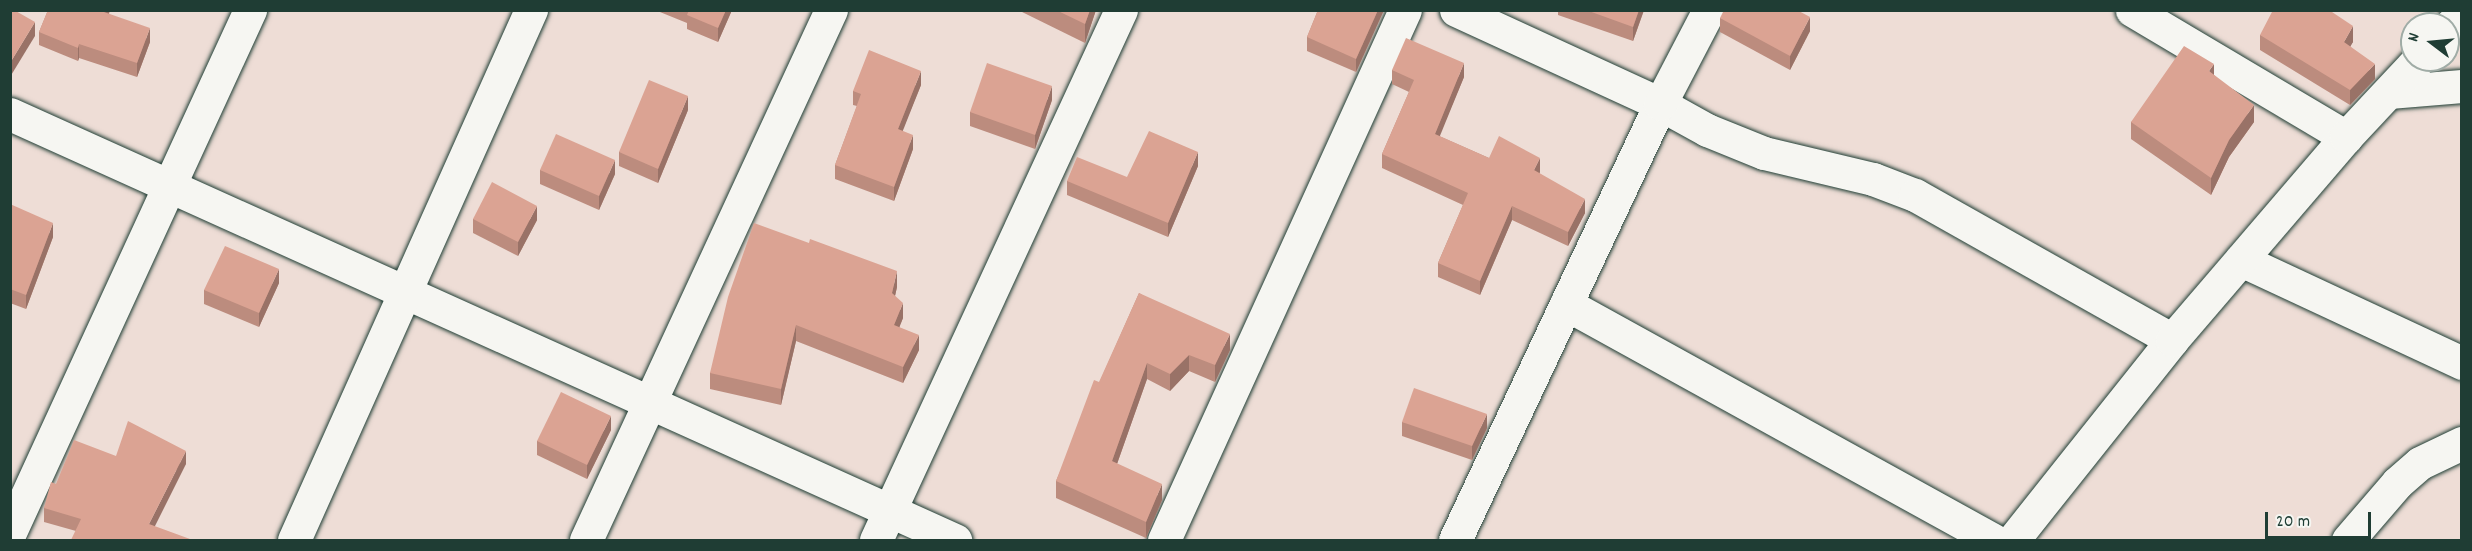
<!DOCTYPE html>
<html>
<head>
<meta charset="utf-8">
<style>
	body { margin:0 }
	#map { position:relative; width:2472px; height:551px; overflow:hidden; background:#eeddd6; font-family:Dekko,sans-serif }
	div>[style] { position:absolute }
	[style*='--x'] { left:calc(var(--x)*1px); top:calc(var(--y)*1px); width:calc(var(--w)*1px); rotate:calc(var(--a)*1deg) }
	.roads { filter:drop-shadow(0 0 2px #1f3d34) drop-shadow(0 0 2px #1f3d34) }
	.minor>* { height:33px; margin:-16.5px; padding:0 16.5px; transform-origin:16.5px; border-radius:16.5px; background:#f6f6f2 }
	.wall>* { inset:0; background:#bc8c7e }
	.shaded-wall>* { inset:0; background:#997267 }
	.building>* { inset:0; background:#dba393 }
	span { translate:-50% -50%; white-space:nowrap; text-align:center; line-height:1.15; -webkit-text-stroke:5px #f6f6f2; paint-order:stroke }
	.frame { position:absolute; inset:0; border:12px solid #1f3d34; pointer-events:none }
	.north { position:absolute; left:2400px; top:12px; width:60px; height:60px; box-sizing:border-box; background:#f6f6f2; border:2px solid #a0aca6; border-radius:50%; rotate:286deg; font-size:16px; font-weight:700; line-height:24px; text-align:center; color:#1f3d34 }
	.north::after { content:''; display:block; margin:auto; width:21px; height:27px; background:#1f3d34; clip-path:polygon(50% 0,100% 100%,50% 72%,0 100%) }
	.scale { position:absolute; left:2265px; top:512px; width:106px; height:27px; box-sizing:border-box; border:3px solid #1f3d34; border-top:0; padding-left:8px; font-size:18px; line-height:21px; white-space:nowrap; color:#1f3d34; -webkit-text-stroke:4px #f6f6f2; paint-order:stroke }
</style>
</head>
<body>
<div id="map">
	<div class="roads">
		<div class="minor">
			<i style="--x:1456;--y:10;--w:225;--a:24.7"></i>
			<i style="--x:1660;--y:104;--w:54;--a:29"></i>
			<i style="--x:1707;--y:130;--w:61;--a:22"></i>
			<i style="--x:1764;--y:153;--w:112;--a:13.4"></i>
			<i style="--x:1873;--y:179;--w:45;--a:20.9"></i>
			<i style="--x:1915;--y:195;--w:295;--a:29.4"></i>
			<i style="--x:2132;--y:10;--w:249;--a:30.7"></i>
			<i style="--x:2448;--y:28;--w:20;--a:-45"></i>
			<i style="--x:2389;--y:92;--w:73;--a:-4.7"></i>
			<i style="--x:10;--y:114;--w:1037;--a:24.27"></i>
			<i style="--x:2241;--y:260;--w:244;--a:25"></i>
			<i style="--x:1566;--y:304;--w:488;--a:28.9"></i>
			<i style="--x:10;--y:532;--w:575;--a:-65.31"></i>
			<i style="--x:294;--y:540;--w:581;--a:-65.91"></i>
			<i style="--x:586;--y:540;--w:584;--a:-65.19"></i>
			<i style="--x:876;--y:540;--w:584;--a:-65.19"></i>
			<i style="--x:1164;--y:540;--w:582;--a:-65.55"></i>
			<i style="--x:1455;--y:540;--w:482;--a:-64.8"></i>
			<i style="--x:1660;--y:104;--w:106;--a:-62.5"></i>
			<i style="--x:2013;--y:540;--w:256;--a:-51.5"></i>
			<i style="--x:2172;--y:340;--w:267;--a:-49.4"></i>
			<i style="--x:2346;--y:137;--w:105;--a:-46.9"></i>
			<i style="--x:2348;--y:540;--w:75;--a:-49.3"></i>
			<i style="--x:2397;--y:483;--w:30;--a:-41"></i>
			<i style="--x:2420;--y:463;--w:47;--a:-25.5"></i>
		</div>
	</div>
	<div class="wall">
		<i style="clip-path:polygon(48px 10px,110px 10px,109px 14px,150px 42px,137px 77px,79px 58px,78px 61px,39px 45px,39px 32px)"></i>
		<i style="clip-path:polygon(655px 10px,732px 10px,718px 42px,687px 29px,687px 23px)"></i>
		<i style="clip-path:polygon(1018px 10px,1096px 10px,1085px 43px)"></i>
		<i style="clip-path:polygon(1318px 10px,1384px 10px,1356px 72px,1307px 51px,1307px 37px)"></i>
		<i style="clip-path:polygon(1558px 10px,1644px 10px,1633px 41px,1558px 15px)"></i>
		<i style="clip-path:polygon(1720px 18px,1810px 31px,1790px 70px,1720px 32px)"></i>
		<i style="clip-path:polygon(2260px 35px,2353px 42px,2350px 46px,2375px 79px,2350px 105px,2260px 50px)"></i>
		<i style="clip-path:polygon(1392px 70px,1464px 77px,1439px 136px,1489px 158px,1540px 172px,1539px 173px,1585px 213px,1568px 246px,1512px 220px,1480px 295px,1438px 277px,1438px 263px,1463px 205px,1382px 168px,1382px 154px,1409px 92px,1392px 84px)"></i>
		<i style="clip-path:polygon(2214px 75px,2254px 122px,2229px 157px,2211px 195px,2131px 139px,2131px 122px)"></i>
		<i style="clip-path:polygon(921px 85px,902px 131px,913px 149px,894px 201px,835px 179px,835px 165px,857px 106px,853px 105px,853px 91px)"></i>
		<i style="clip-path:polygon(1052px 100px,1035px 149px,970px 126px,970px 112px)"></i>
		<i style="clip-path:polygon(688px 110px,658px 183px,619px 166px,619px 152px)"></i>
		<i style="clip-path:polygon(1198px 166px,1168px 237px,1067px 195px,1067px 181px,1127px 177px)"></i>
		<i style="clip-path:polygon(540px 170px,615px 174px,599px 210px,540px 184px)"></i>
		<i style="clip-path:polygon(10px 204px,53px 237px,26px 309px,10px 303px)"></i>
		<i style="clip-path:polygon(473px 219px,537px 220px,518px 256px,473px 233px)"></i>
		<i style="clip-path:polygon(809px 243px,897px 287px,895px 296px,903px 318px,899px 327px,919px 350px,903px 383px,796px 341px,781px 405px,710px 389px,710px 373px)"></i>
		<i style="clip-path:polygon(279px 283px,259px 327px,204px 304px,204px 290px)"></i>
		<i style="clip-path:polygon(1139px 293px,1230px 350px,1215px 382px,1189px 371px,1170px 391px,1147px 379px,1117px 464px,1162px 500px,1146px 538px,1056px 498px,1056px 481px)"></i>
		<i style="clip-path:polygon(1402px 422px,1487px 428px,1472px 460px,1402px 436px)"></i>
		<i style="clip-path:polygon(611px 430px,587px 479px,537px 455px,537px 441px)"></i>
		<i style="clip-path:polygon(116px 456px,186px 464px,76px 531px,44px 522px,44px 508px,56px 484px)"></i>
	</div>
	<div class="shaded-wall">
		<i style="clip-path:polygon(104px 10px,110px 10px,104px 26px)"></i>
		<i style="clip-path:polygon(726px 10px,732px 10px,718px 42px,718px 28px)"></i>
		<i style="clip-path:polygon(1090px 10px,1096px 10px,1085px 43px,1085px 24px)"></i>
		<i style="clip-path:polygon(1378px 10px,1384px 10px,1356px 72px,1356px 59px)"></i>
		<i style="clip-path:polygon(1639px 10px,1644px 10px,1633px 41px,1633px 27px)"></i>
		<i style="clip-path:polygon(1810px 17px,1810px 31px,1790px 70px,1790px 56px)"></i>
		<i style="clip-path:polygon(35px 22px,35px 36px,10px 77px,10px 63px)"></i>
		<i style="clip-path:polygon(2353px 26px,2353px 42px,2344px 57px,2344px 42px)"></i>
		<i style="clip-path:polygon(150px 28px,150px 42px,137px 77px,137px 63px)"></i>
		<i style="clip-path:polygon(79px 44px,79px 58px,78px 61px,78px 48px)"></i>
		<i style="clip-path:polygon(1464px 63px,1464px 77px,1435px 148px,1435px 134px)"></i>
		<i style="clip-path:polygon(2214px 64px,2214px 81px,2209px 71px)"></i>
		<i style="clip-path:polygon(2375px 64px,2375px 79px,2350px 105px,2350px 90px)"></i>
		<i style="clip-path:polygon(921px 71px,921px 85px,898px 143px,898px 129px)"></i>
		<i style="clip-path:polygon(1052px 86px,1052px 100px,1035px 149px,1035px 135px)"></i>
		<i style="clip-path:polygon(688px 96px,688px 110px,658px 183px,658px 169px)"></i>
		<i style="clip-path:polygon(2254px 105px,2254px 122px,2229px 157px,2211px 195px,2211px 178px,2229px 140px)"></i>
		<i style="clip-path:polygon(913px 135px,913px 149px,894px 201px,894px 187px)"></i>
		<i style="clip-path:polygon(1198px 152px,1198px 166px,1168px 237px,1168px 223px)"></i>
		<i style="clip-path:polygon(1540px 158px,1540px 172px,1534px 184px,1534px 170px)"></i>
		<i style="clip-path:polygon(615px 160px,615px 174px,599px 210px,599px 196px)"></i>
		<i style="clip-path:polygon(1585px 199px,1585px 213px,1568px 246px,1568px 232px)"></i>
		<i style="clip-path:polygon(537px 206px,537px 220px,518px 256px,518px 242px)"></i>
		<i style="clip-path:polygon(1512px 206px,1512px 220px,1480px 295px,1480px 281px)"></i>
		<i style="clip-path:polygon(53px 223px,53px 237px,26px 309px,26px 295px)"></i>
		<i style="clip-path:polygon(279px 269px,279px 283px,259px 327px,259px 313px)"></i>
		<i style="clip-path:polygon(897px 271px,897px 287px,892px 309px,892px 293px)"></i>
		<i style="clip-path:polygon(903px 303px,903px 318px,894px 341px,894px 325px)"></i>
		<i style="clip-path:polygon(796px 325px,796px 341px,781px 405px,781px 389px)"></i>
		<i style="clip-path:polygon(1230px 334px,1230px 350px,1215px 382px,1215px 365px)"></i>
		<i style="clip-path:polygon(919px 335px,919px 350px,903px 383px,903px 367px)"></i>
		<i style="clip-path:polygon(1189px 355px,1189px 371px,1170px 391px,1170px 374px)"></i>
		<i style="clip-path:polygon(1147px 363px,1147px 379px,1112px 478px,1112px 461px)"></i>
		<i style="clip-path:polygon(1487px 414px,1487px 428px,1472px 460px,1472px 446px)"></i>
		<i style="clip-path:polygon(611px 416px,611px 430px,587px 479px,587px 465px)"></i>
		<i style="clip-path:polygon(186px 451px,186px 464px,149px 538px,149px 524px)"></i>
		<i style="clip-path:polygon(1162px 484px,1162px 500px,1146px 538px,1146px 522px)"></i>
	</div>
	<div class="building">
		<i style="clip-path:polygon(10px 10px,14px 10px,35px 22px,10px 63px)"></i>
		<i style="clip-path:polygon(48px 10px,104px 10px,104px 12px,150px 28px,137px 63px,79px 44px,78px 48px,39px 32px)"></i>
		<i style="clip-path:polygon(689px 10px,726px 10px,718px 28px,687px 15px)"></i>
		<i style="clip-path:polygon(1056px 10px,1090px 10px,1085px 24px)"></i>
		<i style="clip-path:polygon(1318px 10px,1378px 10px,1356px 59px,1307px 37px)"></i>
		<i style="clip-path:polygon(1586px 10px,1639px 10px,1633px 27px)"></i>
		<i style="clip-path:polygon(1724px 10px,1797px 10px,1810px 17px,1790px 56px,1720px 18px)"></i>
		<i style="clip-path:polygon(2273px 10px,2329px 10px,2353px 26px,2344px 42px,2375px 64px,2350px 90px,2260px 35px)"></i>
		<i style="clip-path:polygon(1406px 38px,1464px 63px,1435px 134px,1489px 158px,1499px 136px,1540px 158px,1534px 170px,1585px 199px,1568px 232px,1512px 206px,1480px 281px,1438px 263px,1468px 193px,1382px 154px,1414px 80px,1392px 70px)"></i>
		<i style="clip-path:polygon(2184px 46px,2214px 64px,2209px 71px,2254px 105px,2229px 140px,2211px 178px,2131px 122px)"></i>
		<i style="clip-path:polygon(869px 50px,921px 71px,898px 129px,913px 135px,894px 187px,835px 165px,861px 94px,853px 91px)"></i>
		<i style="clip-path:polygon(987px 63px,1052px 86px,1035px 135px,970px 112px)"></i>
		<i style="clip-path:polygon(649px 80px,688px 96px,658px 169px,619px 152px)"></i>
		<i style="clip-path:polygon(1149px 131px,1198px 152px,1168px 223px,1067px 181px,1077px 157px,1127px 177px)"></i>
		<i style="clip-path:polygon(556px 134px,615px 160px,599px 196px,540px 170px)"></i>
		<i style="clip-path:polygon(492px 182px,537px 206px,518px 242px,473px 219px)"></i>
		<i style="clip-path:polygon(10px 204px,53px 223px,26px 295px,10px 289px)"></i>
		<i style="clip-path:polygon(754px 223px,809px 243px,810px 239px,897px 271px,892px 293px,903px 303px,894px 325px,919px 335px,903px 367px,796px 325px,781px 389px,710px 373px,728px 297px)"></i>
		<i style="clip-path:polygon(225px 246px,279px 269px,259px 313px,204px 290px)"></i>
		<i style="clip-path:polygon(1139px 293px,1230px 334px,1215px 365px,1189px 355px,1170px 374px,1147px 363px,1112px 461px,1162px 484px,1146px 522px,1056px 481px,1094px 380px,1099px 382px)"></i>
		<i style="clip-path:polygon(1414px 388px,1487px 414px,1472px 446px,1402px 422px)"></i>
		<i style="clip-path:polygon(561px 392px,611px 416px,587px 465px,537px 441px)"></i>
		<i style="clip-path:polygon(128px 421px,186px 451px,149px 524px,190px 539px,190px 540px,71px 540px,81px 519px,44px 508px,51px 482px,56px 484px,74px 440px,116px 456px)"></i>
	</div>
	<div class="frame"></div>
	<div class="north">N</div>
	<div class="scale">20 m</div>
</div>
</body>
</html>
